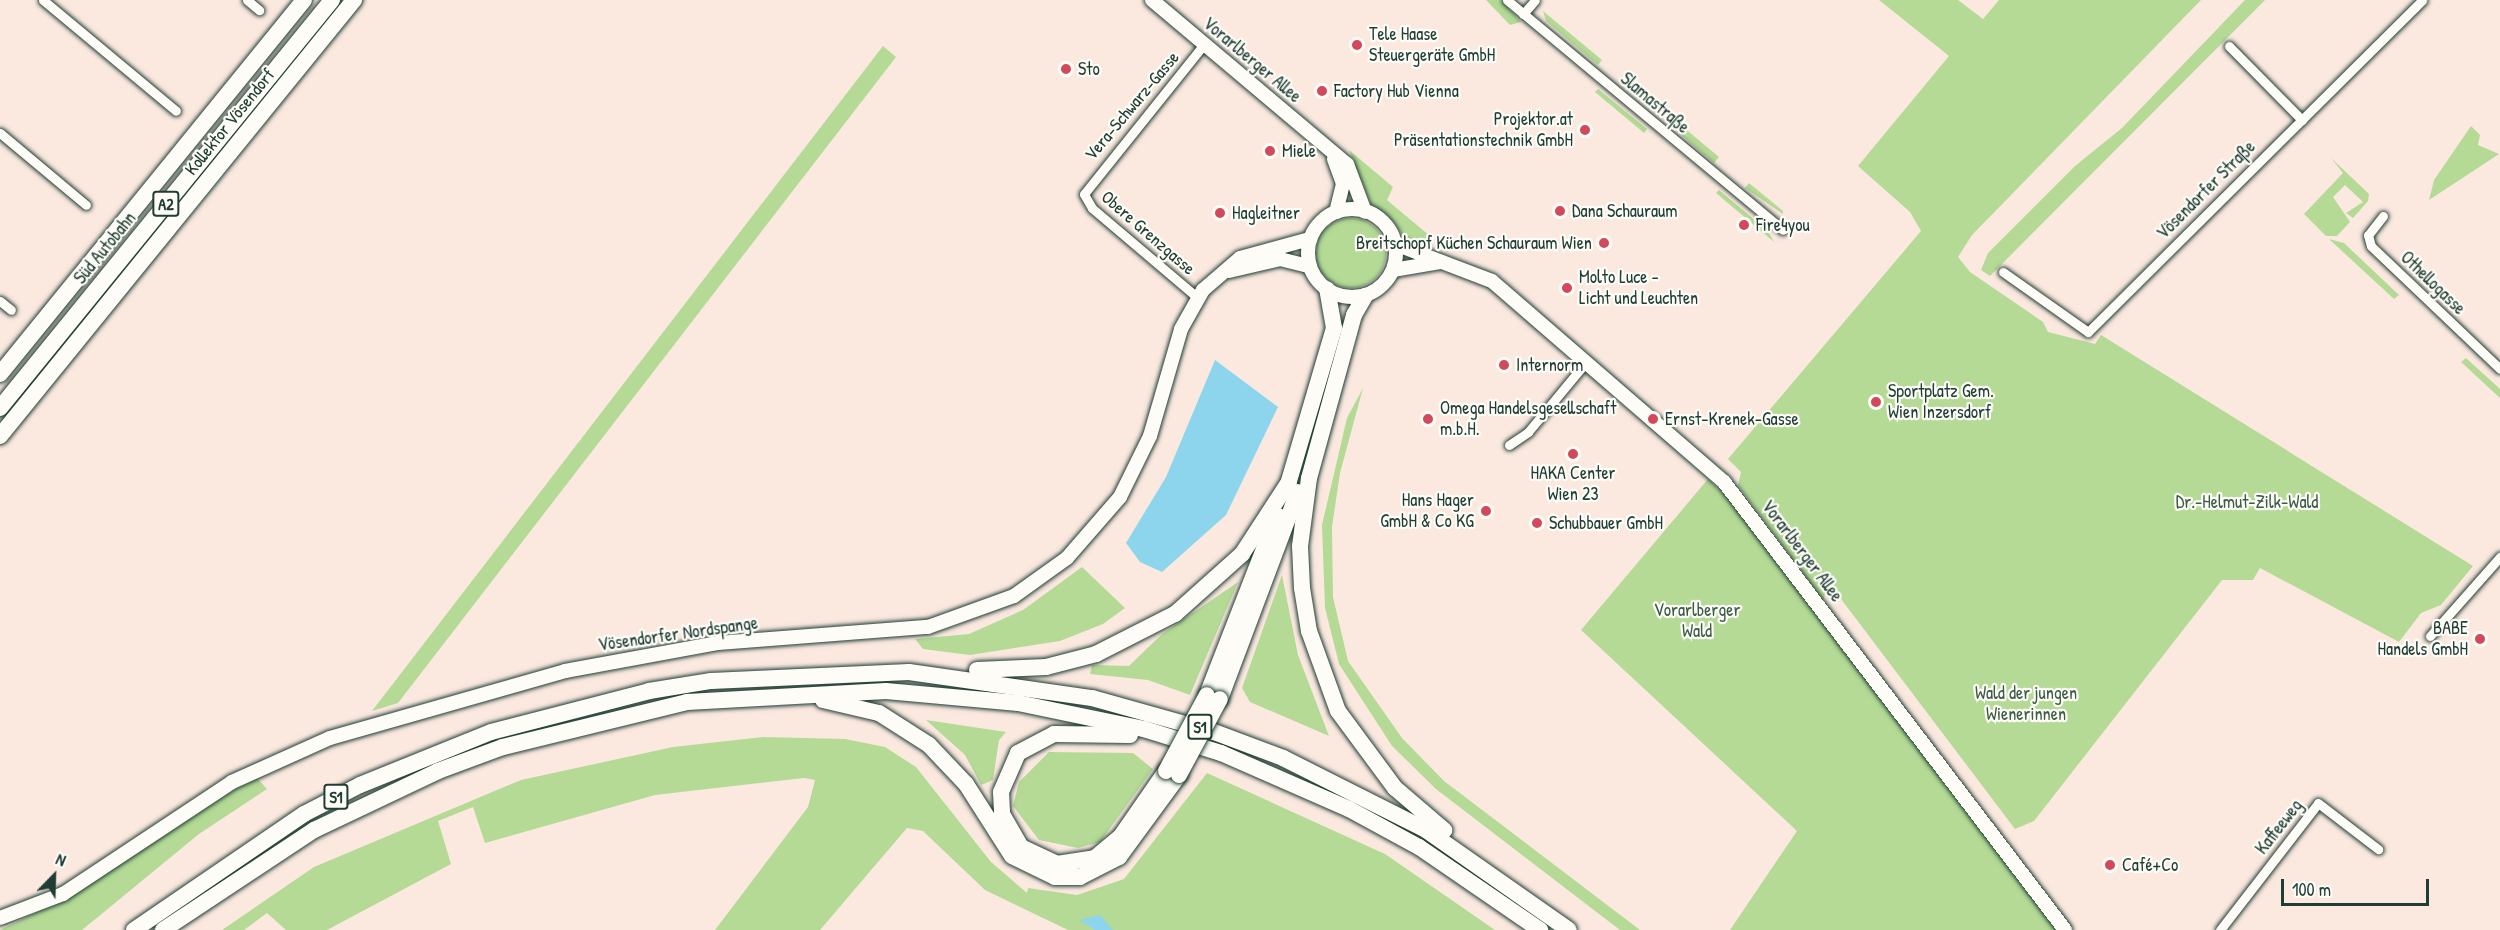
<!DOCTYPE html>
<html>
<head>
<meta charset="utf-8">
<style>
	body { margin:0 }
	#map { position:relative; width:2500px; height:930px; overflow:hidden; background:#fbe9e0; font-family:"Patrick Hand",sans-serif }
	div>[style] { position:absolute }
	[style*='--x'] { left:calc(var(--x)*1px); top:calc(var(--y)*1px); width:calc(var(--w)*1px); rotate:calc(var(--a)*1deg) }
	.green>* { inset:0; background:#b4da96 }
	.round { border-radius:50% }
	.water>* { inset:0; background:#8cd5ed }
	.roads { filter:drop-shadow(0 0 2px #1f3d34) drop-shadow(0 0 2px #1f3d34) }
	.minor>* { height:9px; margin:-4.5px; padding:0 4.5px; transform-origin:4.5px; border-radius:4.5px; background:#fdfcf7 }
	.secondary>* { height:14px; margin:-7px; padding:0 7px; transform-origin:7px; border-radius:7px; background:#fdfcf7 }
	.secondary>.ring { margin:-7px; padding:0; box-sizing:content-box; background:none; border:14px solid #fdfcf7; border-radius:50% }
	.motorway>* { height:16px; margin:-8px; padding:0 8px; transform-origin:8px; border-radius:8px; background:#fdfcf7 }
	.bridges { filter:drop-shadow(0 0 2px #1f3d34) drop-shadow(0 0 2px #1f3d34) }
	.motorway-bridge>* { height:16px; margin:-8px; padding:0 8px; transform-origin:8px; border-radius:8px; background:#fdfcf7 }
	.dots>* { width:16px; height:16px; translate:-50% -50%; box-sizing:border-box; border:3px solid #fdfcf7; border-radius:50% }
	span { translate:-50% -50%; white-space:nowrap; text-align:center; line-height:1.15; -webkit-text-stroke:4.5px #fdfcf7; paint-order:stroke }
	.shield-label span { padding:2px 4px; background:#fdfcf7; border:2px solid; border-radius:4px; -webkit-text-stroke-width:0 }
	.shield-label { font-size:16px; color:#1f3d34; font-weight:700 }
	.poi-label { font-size:18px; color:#1f3d34 }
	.left { translate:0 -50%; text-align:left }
	.right { translate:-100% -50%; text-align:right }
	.street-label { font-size:18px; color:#1f3d34 }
	.park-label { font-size:18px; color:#3d5c48 }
	.north { position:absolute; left:24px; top:846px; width:60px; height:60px; -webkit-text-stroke:4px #fdfcf7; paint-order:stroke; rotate:23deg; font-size:16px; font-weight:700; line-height:24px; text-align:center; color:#1f3d34 }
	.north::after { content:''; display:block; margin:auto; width:21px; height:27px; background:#1f3d34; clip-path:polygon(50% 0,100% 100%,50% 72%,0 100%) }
	.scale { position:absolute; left:2281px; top:879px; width:148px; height:27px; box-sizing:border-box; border:3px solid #1f3d34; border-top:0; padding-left:8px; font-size:18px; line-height:21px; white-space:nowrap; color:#1f3d34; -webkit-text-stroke:4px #fdfcf7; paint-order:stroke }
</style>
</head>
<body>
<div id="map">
	<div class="green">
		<i style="clip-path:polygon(1486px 0,1501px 0,1521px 22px,1510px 25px)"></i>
		<i style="clip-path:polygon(1879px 0,1958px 0,1983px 19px,1999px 0,2201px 0,1972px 235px,1958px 257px,1970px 272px,2043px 322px,2048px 332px,2095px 344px,2101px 335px,2473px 566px,2441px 605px,2421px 613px,2399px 642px,2260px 568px,2253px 580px,2222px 580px,2034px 821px,2015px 829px,1835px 591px,1827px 590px,1823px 600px,1738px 485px,1741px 472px,1728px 459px,1921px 231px,1910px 212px,1858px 166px,1949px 56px)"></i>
		<i style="clip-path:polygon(2245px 0,2265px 0,1990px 276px,1981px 270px,1988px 253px,2075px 166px,2122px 128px)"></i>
		<i style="clip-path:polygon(1543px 11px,1602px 60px,1598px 65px,1546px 21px)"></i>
		<i style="clip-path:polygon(883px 46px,896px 57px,398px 703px,372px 711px)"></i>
		<i style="clip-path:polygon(1598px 89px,1647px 129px,1644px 133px,1595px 92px)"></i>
		<i style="clip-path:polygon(1677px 122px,1719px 157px,1714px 163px,1672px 127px)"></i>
		<i style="clip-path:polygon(2471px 126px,2480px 135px,2478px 145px,2499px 154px,2429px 200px,2434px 180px)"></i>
		<i style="clip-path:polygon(1349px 150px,1393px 187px,1387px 200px,1430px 236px,1431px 244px,1407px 242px,1394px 222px,1372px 206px)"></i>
		<i style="clip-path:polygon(2331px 158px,2369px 194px,2368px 201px,2353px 218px,2346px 213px,2363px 202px,2345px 185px,2333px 197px,2350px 222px,2337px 236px,2326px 236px,2304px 214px,2343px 173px)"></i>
		<i style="clip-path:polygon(1749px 183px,1783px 211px,1783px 214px,1745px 188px)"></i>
		<i style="clip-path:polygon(1719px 190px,1768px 231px,1774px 242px,1716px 193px)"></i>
		<i class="round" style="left:1316px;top:218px;width:70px;height:70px"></i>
		<i style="clip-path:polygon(2329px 239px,2344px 243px,2399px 295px,2394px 299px)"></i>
		<i style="clip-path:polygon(2466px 358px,2500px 389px,2500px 398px,2461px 362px)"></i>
		<i style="clip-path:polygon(1363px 388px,1340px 473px,1332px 527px,1333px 597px,1348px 661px,1402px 738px,1444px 781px,1640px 930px,1620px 930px,1436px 789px,1392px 746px,1339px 664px,1325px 608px,1322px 525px,1347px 418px)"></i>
		<i style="clip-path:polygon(1708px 479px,1733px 503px,2057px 930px,1730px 930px,1797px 831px,1581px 630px)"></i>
		<i style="clip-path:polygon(1082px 567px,1125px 608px,1103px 624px,1060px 641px,970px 655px,923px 649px,915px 639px,969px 634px,1023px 610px)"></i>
		<i style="clip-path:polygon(1282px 575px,1298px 655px,1329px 736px,1250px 702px,1242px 688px)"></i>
		<i style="clip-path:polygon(1238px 582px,1190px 695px,1148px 680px,1090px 674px,1092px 665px,1129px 666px,1162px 634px)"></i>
		<i style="clip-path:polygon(926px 720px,1006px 732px,999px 740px,993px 780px,981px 785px,965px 755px)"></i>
		<i style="clip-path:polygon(763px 737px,845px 739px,885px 747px,916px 767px,991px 862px,1027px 893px,1028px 888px,1077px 895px,1124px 879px,1207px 773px,1385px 854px,1495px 930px,1068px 930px,985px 890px,923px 831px,907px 828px,820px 930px,715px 930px,808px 807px,815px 780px,804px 778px,655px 795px,485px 843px,473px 807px,438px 821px,451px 864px,327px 930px,286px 930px,267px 913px,244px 930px,222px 930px,314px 867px,521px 780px,673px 747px)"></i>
		<i style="clip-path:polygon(1049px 752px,1133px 753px,1153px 769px,1100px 842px,1078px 848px,1039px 840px,1013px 806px,1019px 782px)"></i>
		<i style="clip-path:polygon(255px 776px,267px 789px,199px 834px,82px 930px,0 930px,73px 895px)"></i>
	</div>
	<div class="water">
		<i style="clip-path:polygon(1215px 360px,1278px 407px,1226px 515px,1162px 572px,1140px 562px,1126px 543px,1166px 477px)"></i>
		<i style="clip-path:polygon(1100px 915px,1113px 930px,1095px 930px,1079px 920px)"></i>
	</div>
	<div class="roads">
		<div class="minor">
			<i style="--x:43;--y:0;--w:173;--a:39.8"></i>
			<i style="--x:247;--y:0;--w:16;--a:40"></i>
			<i style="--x:1507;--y:0;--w:359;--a:39.8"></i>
			<i style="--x:1523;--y:14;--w:18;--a:-49"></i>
			<i style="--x:2229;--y:46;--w:104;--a:45.4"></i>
			<i style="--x:0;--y:133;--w:112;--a:39.9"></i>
			<i style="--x:2383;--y:216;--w:24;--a:128"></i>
			<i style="--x:2368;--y:235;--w:11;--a:75"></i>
			<i style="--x:2371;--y:246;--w:178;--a:43.6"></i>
			<i style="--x:2003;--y:272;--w:104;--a:35.2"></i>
			<i style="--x:2088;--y:332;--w:471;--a:-44.8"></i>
			<i style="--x:1198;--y:298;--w:139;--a:-139.7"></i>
			<i style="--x:1092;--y:208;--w:16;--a:-120"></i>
			<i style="--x:1084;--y:194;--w:193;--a:-51.3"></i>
			<i style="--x:0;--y:301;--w:14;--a:39"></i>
			<i style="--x:1509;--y:445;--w:23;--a:-34"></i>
			<i style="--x:1528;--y:432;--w:92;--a:-50.3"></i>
			<i style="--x:2430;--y:636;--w:106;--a:-48.5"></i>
			<i style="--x:2220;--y:930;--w:160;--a:-52.3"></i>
			<i style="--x:2318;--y:803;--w:76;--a:37.5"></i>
		</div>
		<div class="secondary">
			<i style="--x:1152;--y:0;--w:255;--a:40.1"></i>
			<i style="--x:1347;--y:164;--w:51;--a:69.4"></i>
			<i style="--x:1334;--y:159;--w:27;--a:70"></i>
			<i style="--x:1343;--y:184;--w:29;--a:104"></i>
			<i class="ring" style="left:1308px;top:209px;width:74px;height:74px"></i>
			<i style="--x:1395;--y:244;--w:104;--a:20.9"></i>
			<i style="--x:1492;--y:281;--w:307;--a:40.9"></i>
			<i style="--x:1724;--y:482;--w:563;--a:52.72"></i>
			<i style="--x:1393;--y:270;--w:49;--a:-9.5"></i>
			<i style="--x:1229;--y:271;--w:52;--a:-13.2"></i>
			<i style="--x:1280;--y:259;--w:30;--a:14"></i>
			<i style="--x:0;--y:918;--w:67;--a:-20.9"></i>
			<i style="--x:63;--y:894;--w:203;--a:-33.5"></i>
			<i style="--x:232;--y:782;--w:107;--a:-24.2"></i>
			<i style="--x:330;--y:738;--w:244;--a:-15.9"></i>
			<i style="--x:565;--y:671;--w:156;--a:-10.4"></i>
			<i style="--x:718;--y:643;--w:211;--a:-4.4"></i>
			<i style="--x:928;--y:627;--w:91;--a:-19.8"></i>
			<i style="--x:1014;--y:596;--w:65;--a:-35.6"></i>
			<i style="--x:1067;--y:558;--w:81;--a:-49"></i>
			<i style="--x:1120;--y:497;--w:68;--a:-63.8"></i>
			<i style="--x:1150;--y:436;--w:111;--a:-73.8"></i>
			<i style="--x:1181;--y:329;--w:45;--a:-60.6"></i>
			<i style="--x:1203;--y:290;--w:49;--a:-40.9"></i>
			<i style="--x:1240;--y:258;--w:73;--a:-15.2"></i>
		</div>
		<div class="motorway">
			<i style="--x:1365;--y:296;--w:22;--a:120"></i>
			<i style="--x:1354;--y:315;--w:169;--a:105.4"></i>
			<i style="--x:1309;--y:478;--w:69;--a:97.5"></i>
			<i style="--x:1300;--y:546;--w:42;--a:87.3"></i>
			<i style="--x:1302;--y:588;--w:44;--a:80.8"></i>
			<i style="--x:1309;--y:631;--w:85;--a:70.1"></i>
			<i style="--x:1338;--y:711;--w:96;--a:53.5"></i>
			<i style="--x:1395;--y:788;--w:65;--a:40.6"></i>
			<i style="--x:0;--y:374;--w:482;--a:-50.9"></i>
			<i style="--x:0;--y:408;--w:526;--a:-50.86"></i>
			<i style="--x:0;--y:436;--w:562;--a:-50.93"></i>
			<i style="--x:1286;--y:491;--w:170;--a:-73.6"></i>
			<i style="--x:1334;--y:328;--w:39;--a:-100"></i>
			<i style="--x:977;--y:670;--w:69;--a:-2.5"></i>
			<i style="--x:1046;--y:667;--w:52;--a:-14.6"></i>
			<i style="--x:1096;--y:654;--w:89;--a:-26.9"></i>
			<i style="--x:1175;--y:614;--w:90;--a:-41.8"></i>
			<i style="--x:1242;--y:554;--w:86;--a:-56.9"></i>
			<i style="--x:1207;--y:695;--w:193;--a:-68.7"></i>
			<i style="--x:1220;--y:699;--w:221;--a:-69.4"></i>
			<i style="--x:823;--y:700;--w:57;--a:13.1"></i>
			<i style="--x:879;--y:713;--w:59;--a:32.6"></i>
			<i style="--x:929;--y:745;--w:54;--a:46.5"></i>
			<i style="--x:966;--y:784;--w:85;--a:57.4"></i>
			<i style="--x:1012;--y:856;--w:48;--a:26"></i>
			<i style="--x:1055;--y:877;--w:25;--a:0"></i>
			<i style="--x:1080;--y:877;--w:44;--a:-27.1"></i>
			<i style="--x:1119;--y:857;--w:102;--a:-53.8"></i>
			<i style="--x:1130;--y:735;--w:76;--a:-179.2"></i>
			<i style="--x:1054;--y:734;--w:41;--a:152.2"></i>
			<i style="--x:1018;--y:753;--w:43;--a:113.6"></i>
			<i style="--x:1001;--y:792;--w:22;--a:87"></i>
			<i style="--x:1002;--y:814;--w:38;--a:60"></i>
			<i style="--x:1021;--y:847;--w:40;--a:25"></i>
			<i style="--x:1057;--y:864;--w:38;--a:-9"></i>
			<i style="--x:1095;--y:858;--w:34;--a:-40"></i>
			<i style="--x:1121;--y:836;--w:79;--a:-55.3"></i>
			<i style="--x:134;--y:930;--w:206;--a:-34.3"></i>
			<i style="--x:304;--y:814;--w:63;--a:-27.4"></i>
			<i style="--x:360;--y:785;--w:141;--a:-22"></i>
			<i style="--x:491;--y:732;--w:163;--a:-14.5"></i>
			<i style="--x:649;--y:691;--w:63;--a:-9.2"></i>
			<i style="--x:711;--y:681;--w:198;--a:-2.6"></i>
			<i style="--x:909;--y:672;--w:185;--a:8.1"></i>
			<i style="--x:1092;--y:698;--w:127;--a:15.6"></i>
			<i style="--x:1214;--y:732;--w:74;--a:20.6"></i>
			<i style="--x:1283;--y:758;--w:160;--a:26.7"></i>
			<i style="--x:1426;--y:830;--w:174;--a:35"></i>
			<i style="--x:163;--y:930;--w:181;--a:-33.5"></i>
			<i style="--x:314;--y:830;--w:137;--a:-25.4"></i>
			<i style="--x:438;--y:771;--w:69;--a:-20.3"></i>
			<i style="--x:503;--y:747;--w:189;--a:-13.7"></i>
			<i style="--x:687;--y:702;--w:199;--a:-3.2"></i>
			<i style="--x:886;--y:691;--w:133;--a:5.2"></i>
			<i style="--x:1018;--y:703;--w:129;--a:11.7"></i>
			<i style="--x:1144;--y:729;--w:81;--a:17.3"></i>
			<i style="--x:1221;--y:753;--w:140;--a:23.6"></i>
			<i style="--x:1349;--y:809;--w:80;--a:28.5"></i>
			<i style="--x:1419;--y:847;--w:147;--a:34.4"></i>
		</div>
	</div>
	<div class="bridges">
		<div class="motorway-bridge">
			<i style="--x:1166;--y:771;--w:86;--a:-61.7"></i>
			<i style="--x:1179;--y:775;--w:86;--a:-61.7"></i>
		</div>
	</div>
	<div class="dots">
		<i style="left:1357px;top:45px;background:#d1495b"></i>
		<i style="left:1066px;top:69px;background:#d1495b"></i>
		<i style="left:1322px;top:91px;background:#d1495b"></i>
		<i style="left:1585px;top:130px;background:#d1495b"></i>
		<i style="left:1270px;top:151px;background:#d1495b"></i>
		<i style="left:1560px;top:211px;background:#d1495b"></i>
		<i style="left:1220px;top:213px;background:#d1495b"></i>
		<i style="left:1744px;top:225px;background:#d1495b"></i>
		<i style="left:1604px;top:243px;background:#d1495b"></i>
		<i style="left:1567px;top:288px;background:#d1495b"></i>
		<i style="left:1504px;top:365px;background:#d1495b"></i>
		<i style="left:1876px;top:402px;background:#d1495b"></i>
		<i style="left:1428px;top:419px;background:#d1495b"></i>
		<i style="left:1653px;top:419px;background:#d1495b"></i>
		<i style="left:1573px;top:454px;background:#d1495b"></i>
		<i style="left:1486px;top:511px;background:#d1495b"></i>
		<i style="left:1537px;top:523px;background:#d1495b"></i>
		<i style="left:2480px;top:639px;background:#d1495b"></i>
		<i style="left:2110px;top:865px;background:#d1495b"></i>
	</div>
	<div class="shield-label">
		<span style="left:166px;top:204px">A2</span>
		<span style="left:1200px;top:727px">S1</span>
		<span style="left:336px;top:797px">S1</span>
	</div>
	<div class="poi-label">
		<span class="left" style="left:1369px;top:45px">Tele Haase<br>Steuergeräte GmbH</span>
		<span class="left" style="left:1078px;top:69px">Sto</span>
		<span class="left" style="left:1334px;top:91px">Factory Hub Vienna</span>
		<span class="right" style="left:1573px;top:130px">Projektor.at<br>Präsentationstechnik GmbH</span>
		<span class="left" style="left:1282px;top:151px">Miele</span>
		<span class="left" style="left:1572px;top:211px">Dana Schauraum</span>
		<span class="left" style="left:1232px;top:213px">Hagleitner</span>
		<span class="left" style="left:1756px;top:225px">Fire4you</span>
		<span class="right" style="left:1592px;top:243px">Breitschopf Küchen Schauraum Wien</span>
		<span class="left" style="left:1579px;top:288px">Molto Luce -<br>Licht und Leuchten</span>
		<span class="left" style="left:1516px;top:365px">Internorm</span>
		<span class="left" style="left:1888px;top:402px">Sportplatz Gem.<br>Wien Inzersdorf</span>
		<span class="left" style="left:1440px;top:419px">Omega Handelsgesellschaft<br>m.b.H.</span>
		<span class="left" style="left:1665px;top:419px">Ernst-Krenek-Gasse</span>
		<span style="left:1573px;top:484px">HAKA Center<br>Wien 23</span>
		<span class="right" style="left:1474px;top:511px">Hans Hager<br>GmbH &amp; Co KG</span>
		<span class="left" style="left:1549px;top:523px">Schubbauer GmbH</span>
		<span class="right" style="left:2468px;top:639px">BABE<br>Handels GmbH</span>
		<span class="left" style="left:2122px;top:865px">Café+Co</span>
	</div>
	<div class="street-label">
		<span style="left:1252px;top:60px;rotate:40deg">Vorarlberger Allee</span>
		<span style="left:1655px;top:103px;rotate:40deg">Slamastraße</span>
		<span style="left:1132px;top:106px;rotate:-50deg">Vera-Schwarz-Gasse</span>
		<span style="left:230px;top:122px;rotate:-51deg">Kollektor Vösendorf</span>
		<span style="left:2206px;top:190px;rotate:-45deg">Vösendorfer Straße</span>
		<span style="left:1148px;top:233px;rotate:41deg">Obere Grenzgasse</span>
		<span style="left:105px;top:248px;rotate:-51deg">Süd Autobahn</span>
		<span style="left:2433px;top:283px;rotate:44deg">Othellogasse</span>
		<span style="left:1802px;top:551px;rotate:53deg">Vorarlberger Allee</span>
		<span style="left:678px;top:634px;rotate:-8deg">Vösendorfer Nordspange</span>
		<span style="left:2279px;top:827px;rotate:-52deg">Kaffeeweg</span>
	</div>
	<div class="park-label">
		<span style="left:2247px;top:502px">Dr.-Helmut-Zilk-Wald</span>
		<span style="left:1697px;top:621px">Vorarlberger<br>Wald</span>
		<span style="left:2026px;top:704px">Wald der jungen<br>Wienerinnen</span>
	</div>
	<div class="north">N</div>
	<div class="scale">100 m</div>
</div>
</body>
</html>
